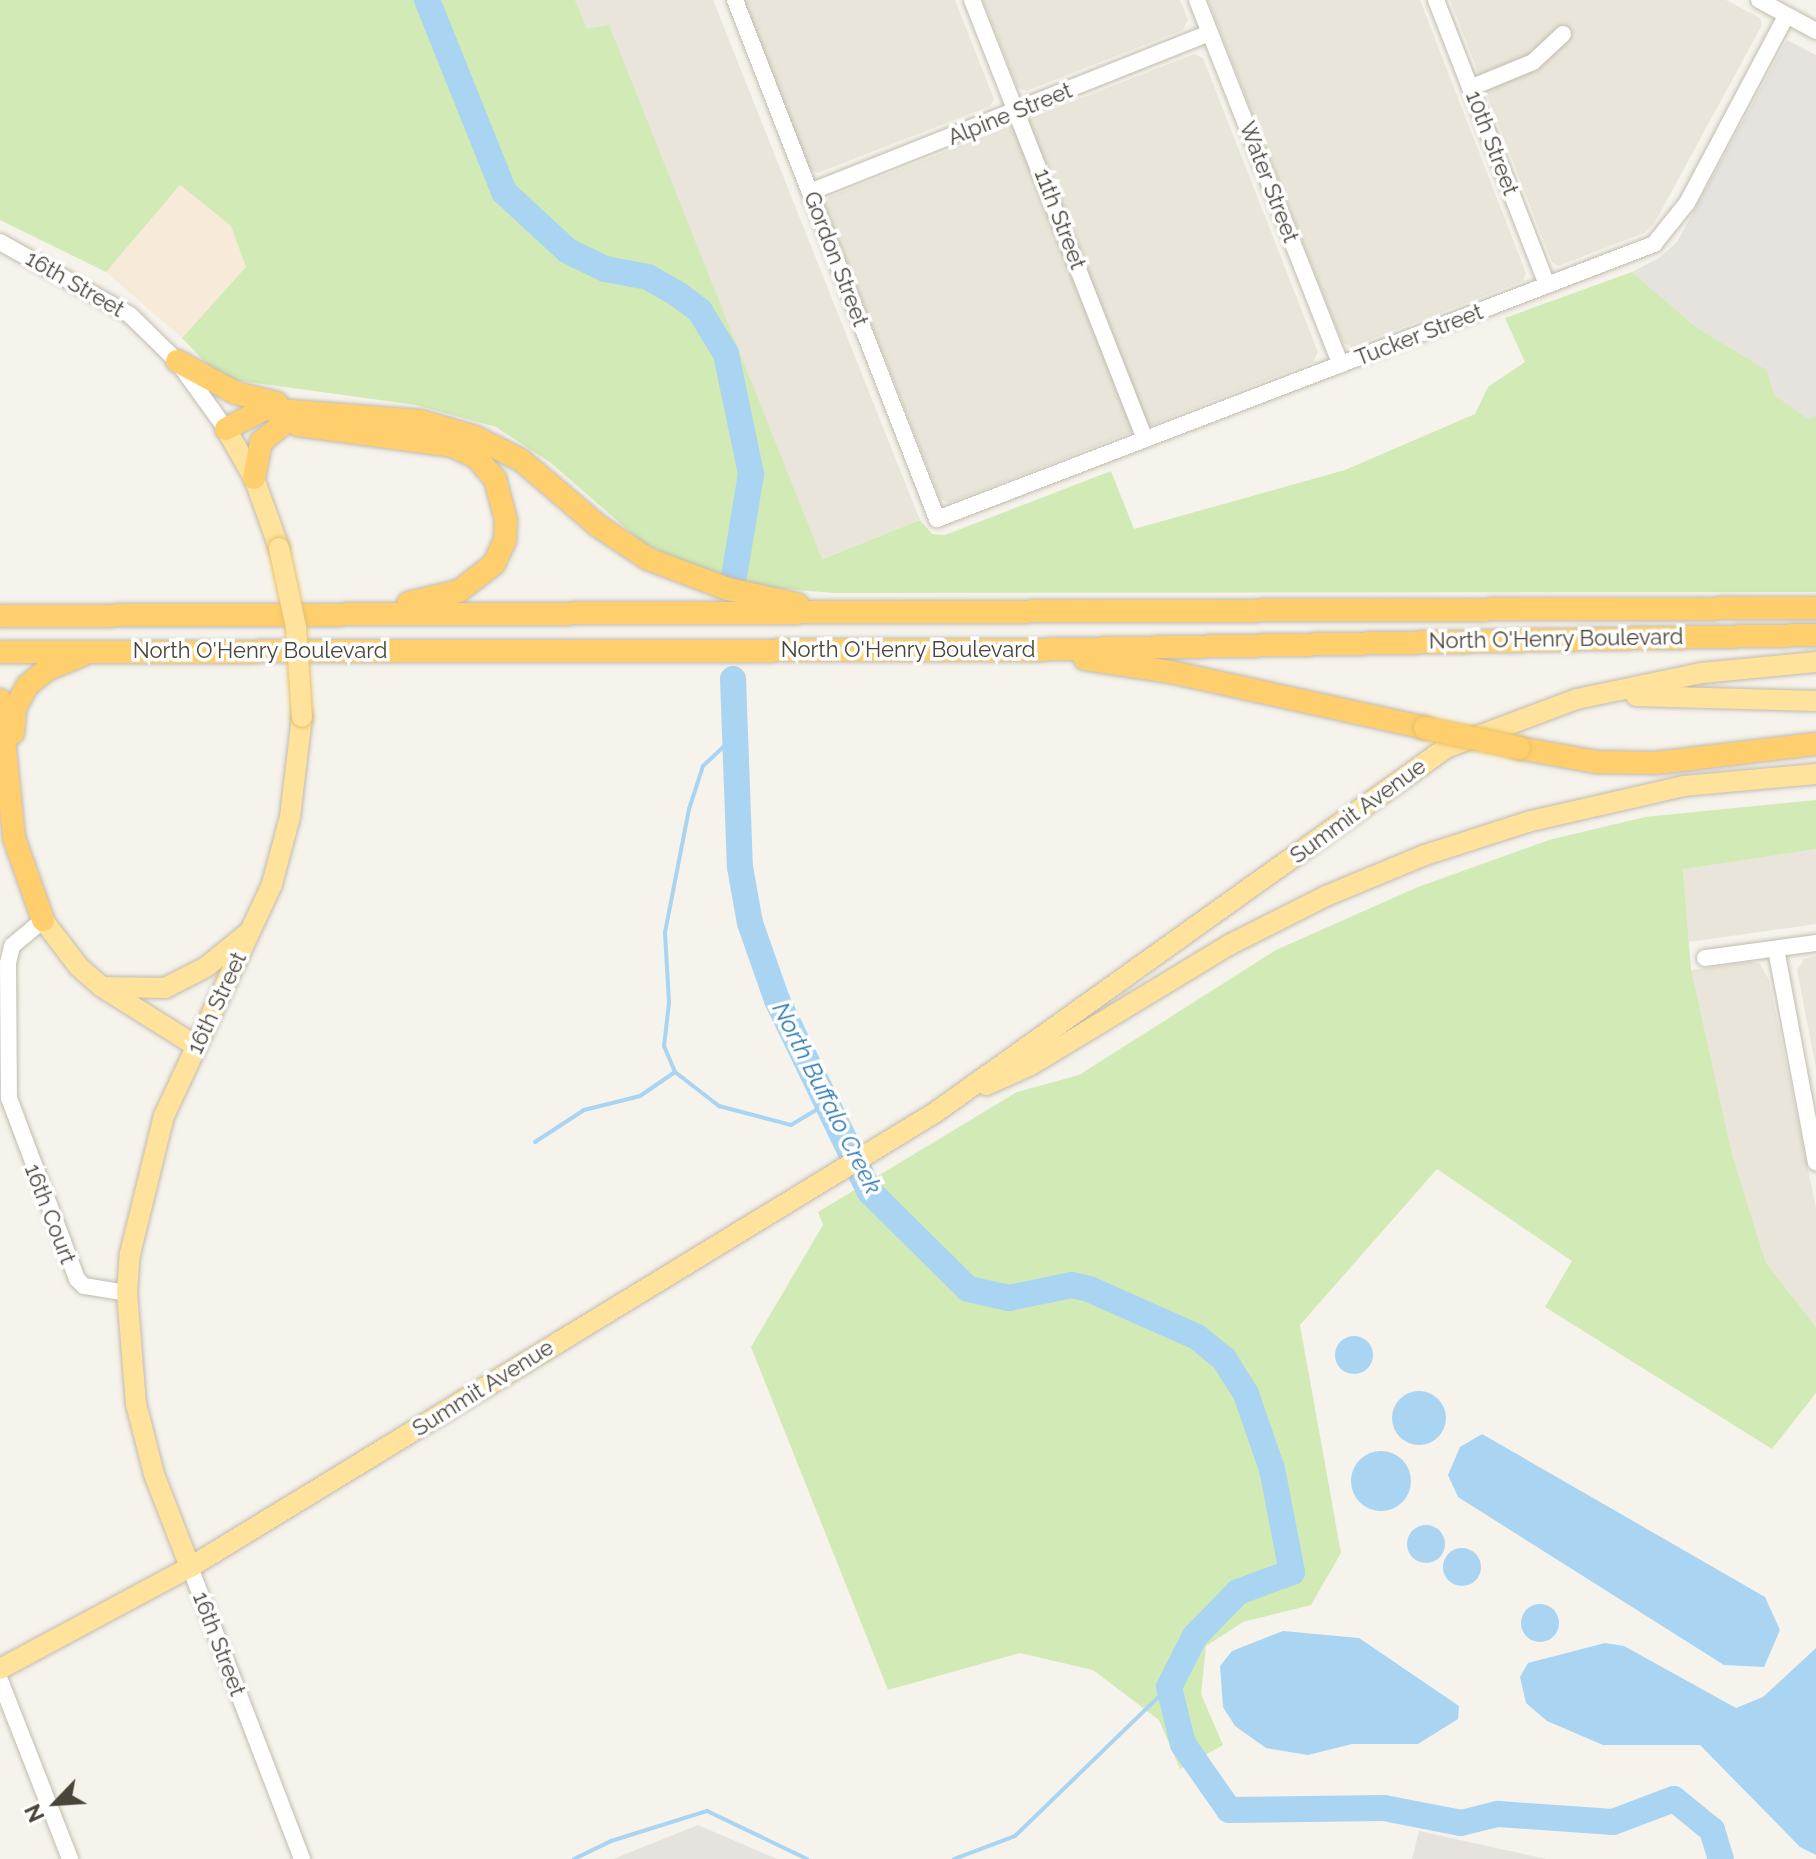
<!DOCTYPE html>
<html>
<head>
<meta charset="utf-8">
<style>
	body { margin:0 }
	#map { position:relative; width:1816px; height:1859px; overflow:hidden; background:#f6f3ec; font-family:Raleway,sans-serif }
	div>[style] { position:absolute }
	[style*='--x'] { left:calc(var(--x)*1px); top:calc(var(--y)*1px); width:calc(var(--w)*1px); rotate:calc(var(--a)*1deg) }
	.residential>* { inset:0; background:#eae5da }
	.commercial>* { inset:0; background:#f7ead8 }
	.industrial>* { inset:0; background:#e6e2dd }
	.green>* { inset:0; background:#d2eab5 }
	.water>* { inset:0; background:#a9d4f2 }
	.round { border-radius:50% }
	.stream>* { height:4px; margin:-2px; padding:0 2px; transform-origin:2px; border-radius:2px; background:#a9d4f2 }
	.river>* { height:26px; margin:-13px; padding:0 13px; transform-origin:13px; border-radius:13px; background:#a9d4f2 }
	.roads { filter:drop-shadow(0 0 2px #c2bbae) drop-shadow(0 0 2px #c2bbae) }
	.minor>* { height:16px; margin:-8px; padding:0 8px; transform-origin:8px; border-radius:8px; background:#fff }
	.major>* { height:20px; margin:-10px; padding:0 10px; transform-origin:10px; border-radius:10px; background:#ffe39c }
	.highway>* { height:22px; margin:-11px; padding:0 11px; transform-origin:11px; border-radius:11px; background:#ffcf6e }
	.bridges { filter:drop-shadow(0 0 2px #e6c16a) drop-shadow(0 0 2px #e6c16a) }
	.major-bridge>* { height:20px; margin:-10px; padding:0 10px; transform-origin:10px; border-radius:10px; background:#ffe39c }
	.highway-bridge>* { height:22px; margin:-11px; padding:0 11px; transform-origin:11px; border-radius:11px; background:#ffcf6e }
	span { translate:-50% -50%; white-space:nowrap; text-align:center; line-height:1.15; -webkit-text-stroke:7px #fff; paint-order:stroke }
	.street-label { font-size:22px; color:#4b4439 }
	.water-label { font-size:24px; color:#2e7ab2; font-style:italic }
	.north { position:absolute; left:16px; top:1763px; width:80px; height:80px; -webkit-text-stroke:6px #fff; paint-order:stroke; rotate:245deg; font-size:22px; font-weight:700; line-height:32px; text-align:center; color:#4b4439 }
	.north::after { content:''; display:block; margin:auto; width:28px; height:36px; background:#4b4439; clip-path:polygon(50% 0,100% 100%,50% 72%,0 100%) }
</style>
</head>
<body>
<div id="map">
	<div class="residential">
		<i style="clip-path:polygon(575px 0,713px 0,920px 520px,821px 559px,609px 26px,587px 30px)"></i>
		<i style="clip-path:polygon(743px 0,955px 0,994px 99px,990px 106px,818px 173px,809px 169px)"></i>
		<i style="clip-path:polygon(983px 0,1180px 0,1188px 20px,1183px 30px,1026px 91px,1017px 87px)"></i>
		<i style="clip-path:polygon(1208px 0,1420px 0,1526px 273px,1523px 281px,1351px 347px,1342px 342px)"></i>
		<i style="clip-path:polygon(1450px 0,1726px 0,1760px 18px,1762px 25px,1654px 224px,1644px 233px,1558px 266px,1552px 262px)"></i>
		<i style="clip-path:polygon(1194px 54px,1203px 58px,1318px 352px,1313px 362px,949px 503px,940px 499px,824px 204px,829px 197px)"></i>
		<i style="clip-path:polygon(1816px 849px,1816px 924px,1689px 942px,1683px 868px)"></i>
		<i style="clip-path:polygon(1816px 956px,1816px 1068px,1797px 970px,1804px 959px)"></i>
		<i style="clip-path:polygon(1751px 962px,1760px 964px,1769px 980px,1816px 1208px,1816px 1327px,1766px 1263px,1732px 1154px,1691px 970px)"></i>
	</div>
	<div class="commercial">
		<i style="clip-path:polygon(180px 185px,231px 226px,246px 267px,182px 338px,106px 272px)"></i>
	</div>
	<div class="industrial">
		<i style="clip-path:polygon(1787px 40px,1816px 55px,1816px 415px,1809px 421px,1773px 395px,1767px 370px,1696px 327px,1632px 272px,1659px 258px,1677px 242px)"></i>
		<i style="clip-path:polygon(698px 1825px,777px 1859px,613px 1859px)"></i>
		<i style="clip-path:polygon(1419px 1831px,1546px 1859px,1412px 1859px)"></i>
	</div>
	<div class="green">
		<i style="clip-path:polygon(0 0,575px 0,587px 29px,609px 25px,822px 559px,920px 520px,932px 534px,945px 535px,1111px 471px,1134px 529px,1345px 470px,1475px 414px,1488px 387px,1525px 362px,1505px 318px,1632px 272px,1696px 327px,1767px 370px,1774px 395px,1809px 420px,1816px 415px,1816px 592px,834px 593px,763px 587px,699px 569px,643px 543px,551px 463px,496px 427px,416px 405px,234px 380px,209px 366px,182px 338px,246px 267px,231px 226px,180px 185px,106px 272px,0 220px)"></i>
		<i style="clip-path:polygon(1816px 800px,1816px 849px,1683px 869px,1691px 969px,1732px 1154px,1766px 1263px,1816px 1327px,1816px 1393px,1772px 1449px,1545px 1307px,1572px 1261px,1437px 1169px,1300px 1325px,1341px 1553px,1311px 1605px,1243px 1622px,1206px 1646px,1201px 1694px,1223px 1745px,1180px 1769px,1159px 1720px,1093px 1670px,1020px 1653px,888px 1690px,751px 1347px,823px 1225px,818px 1212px,1017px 1092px,1079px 1075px,1276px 950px,1418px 887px,1549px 840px,1645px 817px)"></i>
	</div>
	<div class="water">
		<i class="round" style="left:1335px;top:1336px;width:38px;height:38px"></i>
		<i class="round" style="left:1392px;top:1391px;width:54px;height:54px"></i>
		<i style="clip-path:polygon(1482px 1434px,1765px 1597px,1780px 1630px,1764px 1667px,1724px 1665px,1458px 1497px,1448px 1475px,1460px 1447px)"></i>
		<i class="round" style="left:1351px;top:1451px;width:60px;height:60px"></i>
		<i class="round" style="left:1407px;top:1525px;width:38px;height:38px"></i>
		<i class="round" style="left:1443px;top:1548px;width:38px;height:38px"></i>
		<i class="round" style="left:1521px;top:1604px;width:38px;height:38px"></i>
		<i style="clip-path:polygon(1283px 1631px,1359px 1638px,1459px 1706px,1458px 1719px,1418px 1744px,1352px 1744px,1308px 1755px,1266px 1748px,1235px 1726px,1223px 1707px,1220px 1666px,1232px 1651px)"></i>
		<i style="clip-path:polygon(1605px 1643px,1624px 1646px,1736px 1708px,1763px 1697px,1816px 1648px,1816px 1855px,1800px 1847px,1700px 1745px,1603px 1745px,1547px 1721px,1526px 1703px,1520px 1677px,1528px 1663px)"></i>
	</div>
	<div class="stream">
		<i style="--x:735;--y:736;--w:44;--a:136.8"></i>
		<i style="--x:703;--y:766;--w:45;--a:108"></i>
		<i style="--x:689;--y:809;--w:126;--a:101"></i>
		<i style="--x:665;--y:933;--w:70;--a:86.7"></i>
		<i style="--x:669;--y:1003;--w:43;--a:96.6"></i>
		<i style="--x:664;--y:1046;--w:28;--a:67"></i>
		<i style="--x:675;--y:1072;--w:56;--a:37.7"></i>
		<i style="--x:719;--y:1106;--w:74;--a:14.8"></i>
		<i style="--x:791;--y:1125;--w:37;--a:-31"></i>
		<i style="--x:535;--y:1142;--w:59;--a:-33.1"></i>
		<i style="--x:584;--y:1110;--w:58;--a:-14"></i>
		<i style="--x:640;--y:1096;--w:42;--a:-34.4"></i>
		<i style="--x:574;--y:1859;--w:41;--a:-25.9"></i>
		<i style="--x:611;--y:1841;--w:101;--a:-17.4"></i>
		<i style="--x:707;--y:1811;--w:111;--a:25.6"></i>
		<i style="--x:954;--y:1859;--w:65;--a:-20.7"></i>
		<i style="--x:1015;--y:1836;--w:214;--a:-44.1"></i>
	</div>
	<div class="river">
		<i style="--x:427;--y:0;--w:207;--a:68.1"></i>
		<i style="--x:504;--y:192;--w:87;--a:42.7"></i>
		<i style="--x:568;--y:251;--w:41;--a:25.9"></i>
		<i style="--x:605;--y:269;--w:44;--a:10.5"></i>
		<i style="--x:648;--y:277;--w:36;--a:30"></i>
		<i style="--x:679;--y:295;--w:26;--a:37"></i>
		<i style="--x:700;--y:311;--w:50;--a:58.8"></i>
		<i style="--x:726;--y:354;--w:123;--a:78.2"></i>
		<i style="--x:751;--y:474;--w:104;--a:99.4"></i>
		<i style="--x:733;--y:679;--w:188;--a:87.9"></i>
		<i style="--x:740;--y:867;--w:57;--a:79.9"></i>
		<i style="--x:750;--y:923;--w:82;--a:70.7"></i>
		<i style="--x:777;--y:1000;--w:213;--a:64.2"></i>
		<i style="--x:870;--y:1192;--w:138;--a:44.7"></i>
		<i style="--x:968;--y:1289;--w:42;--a:12.4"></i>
		<i style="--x:1009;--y:1298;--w:64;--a:-11.7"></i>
		<i style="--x:1072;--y:1285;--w:17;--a:13"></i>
		<i style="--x:1089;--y:1289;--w:118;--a:24"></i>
		<i style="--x:1197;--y:1337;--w:35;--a:39"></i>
		<i style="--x:1224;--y:1359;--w:41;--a:57.8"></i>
		<i style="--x:1246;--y:1394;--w:79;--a:70.9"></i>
		<i style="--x:1272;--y:1469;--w:105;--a:79"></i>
		<i style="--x:1292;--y:1572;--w:58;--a:159.7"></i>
		<i style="--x:1238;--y:1592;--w:62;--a:134.3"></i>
		<i style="--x:1195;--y:1636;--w:57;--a:117"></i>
		<i style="--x:1169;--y:1687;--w:59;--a:76.2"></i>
		<i style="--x:1183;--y:1744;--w:80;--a:55.1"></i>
		<i style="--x:1229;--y:1810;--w:155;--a:-0.7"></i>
		<i style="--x:1384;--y:1808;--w:78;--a:11"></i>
		<i style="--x:1461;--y:1823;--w:38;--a:-14"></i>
		<i style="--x:1498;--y:1814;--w:115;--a:4"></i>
		<i style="--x:1613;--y:1822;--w:65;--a:-20.7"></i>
		<i style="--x:1674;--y:1799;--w:49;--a:39.2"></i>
		<i style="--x:1712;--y:1830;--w:30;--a:73"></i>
	</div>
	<div class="roads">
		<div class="minor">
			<i style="--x:735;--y:0;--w:557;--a:68.73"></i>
			<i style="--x:937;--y:519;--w:768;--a:-20.98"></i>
			<i style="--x:1654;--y:244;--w:53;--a:-51.2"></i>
			<i style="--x:1687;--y:203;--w:212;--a:-62.1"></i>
			<i style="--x:972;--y:0;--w:472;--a:68.5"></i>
			<i style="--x:1197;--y:0;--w:392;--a:68.5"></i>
			<i style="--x:1436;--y:0;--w:306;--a:68.7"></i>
			<i style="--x:1759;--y:0;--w:65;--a:28.5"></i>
			<i style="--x:1470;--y:88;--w:68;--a:-22.4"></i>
			<i style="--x:1533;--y:62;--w:41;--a:-43"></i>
			<i style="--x:810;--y:192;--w:430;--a:-21.7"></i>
			<i style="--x:0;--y:242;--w:149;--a:29.3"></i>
			<i style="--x:130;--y:315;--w:66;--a:44.4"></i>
			<i style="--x:177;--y:361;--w:84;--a:54.2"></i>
			<i style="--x:43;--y:920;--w:40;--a:140"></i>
			<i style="--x:12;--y:946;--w:17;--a:103"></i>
			<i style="--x:8;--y:963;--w:135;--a:89.6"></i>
			<i style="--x:9;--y:1098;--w:193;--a:69.4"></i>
			<i style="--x:77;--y:1279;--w:10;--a:45"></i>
			<i style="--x:84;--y:1286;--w:44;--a:9.2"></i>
			<i style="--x:1776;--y:949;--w:217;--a:79.4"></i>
			<i style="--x:1705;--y:958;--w:112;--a:-7.7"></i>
			<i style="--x:190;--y:1567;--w:313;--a:69"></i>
			<i style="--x:0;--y:1680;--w:192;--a:68.6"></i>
		</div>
		<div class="major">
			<i style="--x:226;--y:429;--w:56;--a:60.3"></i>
			<i style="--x:254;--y:478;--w:74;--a:70.3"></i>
			<i style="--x:1636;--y:696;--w:180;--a:1.6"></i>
			<i style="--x:43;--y:920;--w:59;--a:52.5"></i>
			<i style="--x:79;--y:967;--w:30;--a:41"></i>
			<i style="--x:102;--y:987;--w:111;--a:32.1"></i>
			<i style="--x:102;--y:987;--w:63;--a:0.9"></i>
			<i style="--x:165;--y:988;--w:46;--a:-27.1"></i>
			<i style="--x:206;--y:967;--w:54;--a:-39"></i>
			<i style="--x:986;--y:1085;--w:49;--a:-24"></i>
			<i style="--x:1031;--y:1065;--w:232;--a:-31.2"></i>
			<i style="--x:1229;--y:945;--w:109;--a:-26.8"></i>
			<i style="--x:1326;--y:896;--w:107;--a:-22.5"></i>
			<i style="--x:1425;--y:855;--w:111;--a:-17.8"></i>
			<i style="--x:1531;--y:821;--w:157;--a:-12.9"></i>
			<i style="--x:1684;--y:786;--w:133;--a:-5.2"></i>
			<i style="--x:190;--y:1567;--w:100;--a:-111.2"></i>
			<i style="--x:154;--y:1474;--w:72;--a:-104.4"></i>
			<i style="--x:136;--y:1404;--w:111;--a:-94.6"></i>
			<i style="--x:127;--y:1293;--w:39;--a:-86"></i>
			<i style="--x:130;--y:1254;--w:142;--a:-76.2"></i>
			<i style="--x:164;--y:1116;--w:256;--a:-65"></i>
			<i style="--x:272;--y:884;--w:69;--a:-75"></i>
			<i style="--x:290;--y:817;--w:101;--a:-83.2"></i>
			<i style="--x:0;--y:1669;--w:218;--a:-28.2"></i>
			<i style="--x:192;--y:1566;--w:872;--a:-31.39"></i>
			<i style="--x:936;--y:1112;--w:627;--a:-35.52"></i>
			<i style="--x:1446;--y:748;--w:140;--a:-20.5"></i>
			<i style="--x:1577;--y:699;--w:127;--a:-11.8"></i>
			<i style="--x:1701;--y:673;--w:116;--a:-5.5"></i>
		</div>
		<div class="highway">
			<i style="--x:177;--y:361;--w:67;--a:28.5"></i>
			<i style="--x:236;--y:393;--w:42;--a:13.7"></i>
			<i style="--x:298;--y:425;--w:156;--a:7.7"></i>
			<i style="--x:453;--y:446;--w:25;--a:26"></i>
			<i style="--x:476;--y:457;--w:29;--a:49"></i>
			<i style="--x:495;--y:479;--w:42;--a:75"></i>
			<i style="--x:506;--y:520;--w:20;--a:93"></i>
			<i style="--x:505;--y:540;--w:26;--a:115"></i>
			<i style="--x:494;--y:564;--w:44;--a:142.4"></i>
			<i style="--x:459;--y:591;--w:52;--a:166.8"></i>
			<i style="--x:226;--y:429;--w:43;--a:-27.8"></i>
			<i style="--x:264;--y:409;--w:157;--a:4.4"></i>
			<i style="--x:421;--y:421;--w:56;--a:16.5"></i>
			<i style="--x:475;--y:437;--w:51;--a:26.6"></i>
			<i style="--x:521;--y:460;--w:100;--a:40.5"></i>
			<i style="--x:597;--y:525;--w:61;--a:33.7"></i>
			<i style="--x:648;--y:559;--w:85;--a:20.6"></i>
			<i style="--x:728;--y:589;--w:71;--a:12.3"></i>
			<i style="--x:254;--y:478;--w:37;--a:-79"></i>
			<i style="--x:261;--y:442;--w:28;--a:-39"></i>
			<i style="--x:0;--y:616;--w:1816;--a:-0.25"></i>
			<i style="--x:0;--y:652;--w:1021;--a:-0.11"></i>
			<i style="--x:1021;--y:650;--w:795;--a:-1.08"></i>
			<i style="--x:1085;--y:659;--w:87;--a:8.6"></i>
			<i style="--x:1171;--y:672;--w:260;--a:12.4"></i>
			<i style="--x:0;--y:700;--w:139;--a:84.2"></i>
			<i style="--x:14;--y:838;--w:87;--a:70.5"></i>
			<i style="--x:13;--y:733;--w:25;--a:-85"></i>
			<i style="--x:15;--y:708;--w:26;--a:-61"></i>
			<i style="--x:28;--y:685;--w:26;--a:-39"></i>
			<i style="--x:48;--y:669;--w:37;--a:-22"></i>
			<i style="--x:1519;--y:748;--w:78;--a:10.3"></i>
			<i style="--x:1596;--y:762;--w:60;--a:1"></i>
			<i style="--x:1656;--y:763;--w:161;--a:-6.8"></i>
		</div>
	</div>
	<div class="bridges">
		<div class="major-bridge">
			<i style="--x:279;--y:548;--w:81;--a:77.9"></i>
			<i style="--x:296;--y:627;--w:90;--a:86.2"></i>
		</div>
		<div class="highway-bridge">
			<i style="--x:1425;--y:728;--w:96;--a:12"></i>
		</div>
	</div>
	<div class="street-label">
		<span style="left:1010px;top:114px;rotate:-22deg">Alpine Street</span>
		<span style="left:1492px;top:143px;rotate:69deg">10th Street</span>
		<span style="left:1269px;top:182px;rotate:69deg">Water Street</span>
		<span style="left:1060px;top:219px;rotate:69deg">11th Street</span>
		<span style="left:836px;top:259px;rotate:69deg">Gordon Street</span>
		<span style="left:75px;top:284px;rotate:30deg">16th Street</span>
		<span style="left:1419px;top:335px;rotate:-21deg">Tucker Street</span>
		<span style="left:1556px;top:639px;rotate:-1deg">North O'Henry Boulevard</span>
		<span style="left:908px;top:650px">North O'Henry Boulevard</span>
		<span style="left:260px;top:651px">North O'Henry Boulevard</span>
		<span style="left:1358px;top:811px;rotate:-36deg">Summit Avenue</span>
		<span style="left:217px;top:1003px;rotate:-65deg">16th Street</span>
		<span style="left:50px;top:1214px;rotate:69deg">16th Court</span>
		<span style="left:483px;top:1388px;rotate:-32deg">Summit Avenue</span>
		<span style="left:219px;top:1644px;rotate:69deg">16th Street</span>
	</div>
	<div class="water-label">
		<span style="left:827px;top:1098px;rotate:63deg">North Buffalo Creek</span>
	</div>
	<div class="north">N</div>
</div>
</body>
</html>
